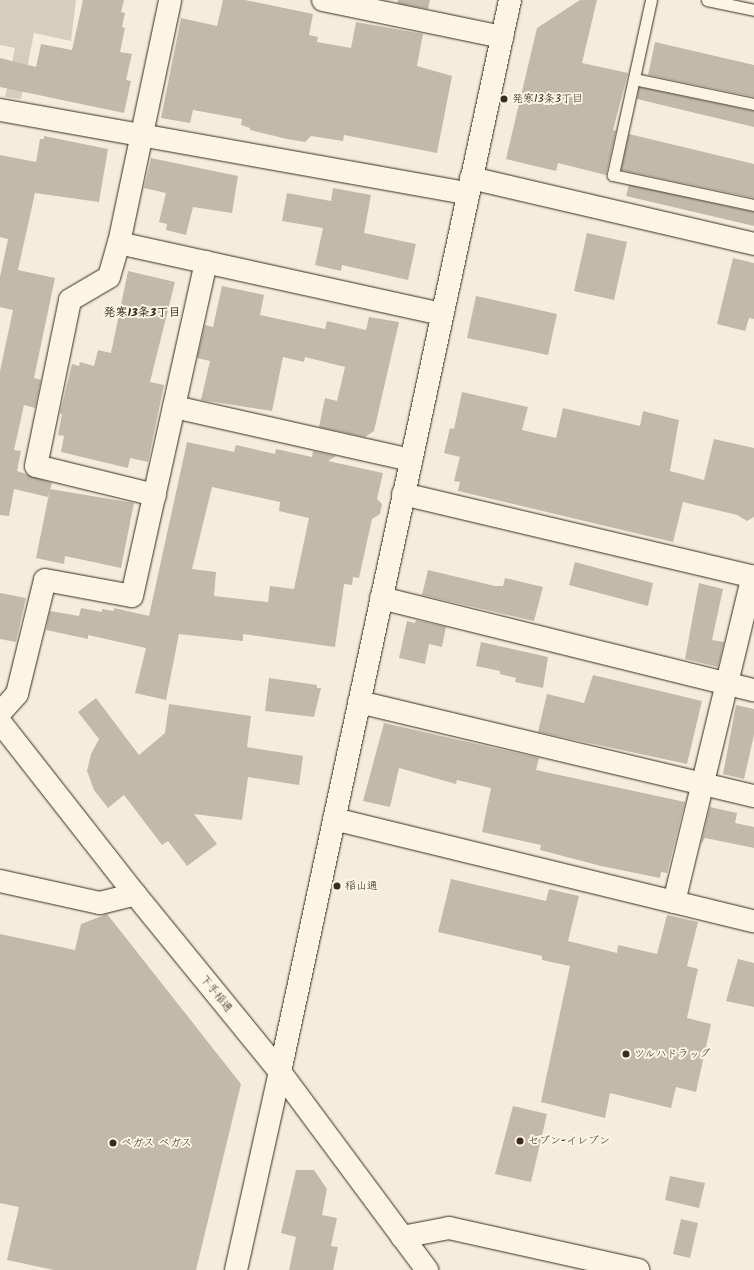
<!DOCTYPE html>
<html>
<head>
<meta charset="utf-8">
<style>
	body { margin:0 }
	#map { position:relative; width:754px; height:1270px; overflow:hidden; background:#f4eddd; font-family:Kalam,"Klee One",sans-serif }
	div>[style] { position:absolute }
	[style*='--x'] { left:calc(var(--x)*1px); top:calc(var(--y)*1px); width:calc(var(--w)*1px); rotate:calc(var(--a)*1deg) }
	.green>* { inset:0; background:#d6cdbd }
	.building>* { inset:0; background:#c3b9aa }
	.roads { filter:drop-shadow(0 0 1px #3b2a1e) drop-shadow(0 0 1px #3b2a1e) }
	.service>* { height:11px; margin:-5.5px; padding:0 5.5px; transform-origin:5.5px; border-radius:5.5px; background:#fcf5e5 }
	.minor>* { height:22px; margin:-11px; padding:0 11px; transform-origin:11px; border-radius:11px; background:#fcf5e5 }
	.tertiary>* { height:22px; margin:-11px; padding:0 11px; transform-origin:11px; border-radius:11px; background:#fcf5e5 }
	.secondary>* { height:22px; margin:-11px; padding:0 11px; transform-origin:11px; border-radius:11px; background:#fcf5e5 }
	.dots>* { width:11px; height:11px; translate:-50% -50%; box-sizing:border-box; border:2px solid #fcf5e5; border-radius:50% }
	span { translate:-50% -50%; white-space:nowrap; text-align:center; line-height:1.15; -webkit-text-stroke:4px #fcf5e5; paint-order:stroke }
	.poi-label { font-size:11px; color:#3b2a1e }
	.left { translate:0 -50%; text-align:left }
	.street-label { font-size:11px; color:#3b2a1e }
	.neighbourhood-label { font-size:12px; color:#3b2a1e; font-weight:700 }
</style>
</head>
<body>
<div id="map">
	<div class="green">
		<i style="clip-path:polygon(0 0,76px 0,71px 41px,34px 33px,21px 99px,5px 97px,15px 48px,0 45px)"></i>
	</div>
	<div class="building">
		<i style="clip-path:polygon(83px 0,124px 0,121px 12px,125px 13px,122px 27px,125px 28px,120px 52px,132px 54px,126px 80px,131px 81px,124px 113px,0 87px,0 58px,36px 67px,41px 44px,72px 50px)"></i>
		<i style="clip-path:polygon(223px 0,245px 0,313px 14px,309px 35px,318px 37px,317px 42px,351px 48px,356px 22px,423px 34px,417px 66px,452px 76px,437px 153px,344px 135px,343px 141px,311px 136px,305px 142px,287px 139px,250px 130px,250px 128px,241px 125px,242px 119px,193px 110px,190px 123px,161px 118px,181px 18px,217px 26px)"></i>
		<i style="clip-path:polygon(398px 0,430px 0,428px 9px,397px 3px)"></i>
		<i style="clip-path:polygon(580px 0,597px 0,582px 63px,628px 73px,613px 130px,616px 131px,606px 175px,558px 163px,556px 171px,506px 159px,537px 28px)"></i>
		<i style="clip-path:polygon(655px 42px,754px 65px,754px 97px,648px 75px)"></i>
		<i style="clip-path:polygon(639px 87px,754px 111px,754px 127px,637px 99px)"></i>
		<i style="clip-path:polygon(629px 134px,754px 164px,754px 198px,621px 170px)"></i>
		<i style="clip-path:polygon(44px 136px,108px 149px,99px 202px,35px 193px,18px 270px,55px 278px,34px 378px,41px 380px,35px 408px,24px 405px,14px 450px,21px 451px,17px 471px,52px 483px,48px 497px,14px 489px,9px 516px,0 515px,0 371px,13px 310px,0 307px,0 277px,8px 239px,0 237px,0 155px,36px 162px,40px 139px,44px 139px)"></i>
		<i style="clip-path:polygon(151px 158px,238px 176px,232px 213px,193px 207px,186px 235px,166px 230px,167px 224px,159px 222px,166px 193px,144px 188px)"></i>
		<i style="clip-path:polygon(629px 185px,754px 212px,754px 226px,626px 196px)"></i>
		<i style="clip-path:polygon(333px 188px,371px 195px,364px 233px,416px 244px,408px 280px,342px 265px,341px 271px,315px 265px,323px 228px,282px 221px,287px 193px,331px 201px)"></i>
		<i style="clip-path:polygon(587px 233px,627px 242px,614px 300px,574px 291px)"></i>
		<i style="clip-path:polygon(733px 258px,754px 263px,754px 319px,749px 318px,745px 331px,717px 324px)"></i>
		<i style="clip-path:polygon(128px 271px,175px 282px,150px 382px,164px 385px,148px 462px,130px 458px,128px 468px,61px 452px,64px 436px,58px 435px,62px 414px,60px 413px,72px 364px,79px 366px,80px 362px,94px 366px,98px 350px,111px 353px)"></i>
		<i style="clip-path:polygon(222px 286px,264px 295px,260px 315px,325px 329px,327px 321px,366px 330px,369px 317px,399px 322px,374px 431px,365px 437px,319px 427px,325px 398px,337px 401px,345px 367px,305px 357px,304px 362px,283px 357px,272px 411px,201px 400px,210px 361px,197px 358px,205px 325px,213px 327px)"></i>
		<i style="clip-path:polygon(476px 296px,557px 314px,548px 355px,467px 338px)"></i>
		<i style="clip-path:polygon(462px 392px,528px 407px,522px 430px,556px 438px,563px 408px,640px 426px,643px 411px,679px 420px,670px 471px,704px 480px,714px 439px,754px 448px,754px 517px,747px 521px,737px 515px,683px 502px,673px 542px,458px 491px,460px 482px,454px 481px,460px 457px,444px 453px,450px 428px,454px 429px)"></i>
		<i style="clip-path:polygon(evenodd,187px 442px,234px 452px,236px 445px,275px 454px,276px 449px,312px 457px,313px 451px,336px 456px,328px 461px,383px 473px,377px 499px,382px 504px,380px 514px,372px 519px,359px 578px,353px 577px,352px 585px,344px 584px,335px 647px,243px 634px,243px 641px,179px 634px,166px 700px,135px 693px,146px 648px,88px 635px,88px 639px,46px 630px,50px 611px,79px 616px,81px 608px,102px 612px,102px 609px,114px 611px,114px 608px,149px 616px,187px 442px,212px 487px,280px 502px,279px 511px,309px 518px,294px 589px,270px 586px,268px 602px,214px 596px,216px 572px,192px 569px,212px 487px)"></i>
		<i style="clip-path:polygon(50px 489px,134px 503px,121px 568px,65px 556px,64px 564px,36px 558px)"></i>
		<i style="clip-path:polygon(575px 562px,653px 583px,648px 606px,569px 585px)"></i>
		<i style="clip-path:polygon(428px 570px,495px 586px,503px 586px,505px 578px,543px 587px,534px 621px,422px 595px)"></i>
		<i style="clip-path:polygon(699px 583px,723px 589px,712px 640px,724px 642px,718px 667px,685px 659px)"></i>
		<i style="clip-path:polygon(0 593px,26px 598px,16px 642px,0 639px)"></i>
		<i style="clip-path:polygon(416px 620px,446px 627px,442px 647px,429px 644px,425px 664px,399px 658px,407px 621px,415px 623px)"></i>
		<i style="clip-path:polygon(481px 642px,548px 657px,543px 688px,515px 682px,516px 678px,500px 674px,500px 671px,476px 666px)"></i>
		<i style="clip-path:polygon(593px 675px,702px 701px,687px 764px,538px 732px,547px 694px,584px 703px)"></i>
		<i style="clip-path:polygon(269px 678px,317px 685px,317px 688px,321px 688px,314px 717px,265px 711px)"></i>
		<i style="clip-path:polygon(96px 698px,139px 755px,165px 733px,169px 704px,251px 716px,247px 747px,303px 756px,299px 785px,248px 777px,242px 820px,194px 814px,217px 844px,187px 866px,168px 841px,162px 845px,124px 795px,108px 808px,94px 790px,87px 771px,91px 754px,99px 739px,78px 712px)"></i>
		<i style="clip-path:polygon(736px 705px,754px 709px,754px 735px,744px 779px,723px 774px)"></i>
		<i style="clip-path:polygon(384px 723px,539px 758px,536px 770px,685px 802px,667px 873px,661px 872px,660px 878px,601px 866px,540px 850px,541px 845px,482px 832px,491px 788px,457px 780px,456px 784px,399px 768px,390px 807px,363px 801px)"></i>
		<i style="clip-path:polygon(710px 807px,737px 813px,735px 823px,754px 827px,754px 848px,705px 838px,701px 844px)"></i>
		<i style="clip-path:polygon(451px 879px,546px 901px,549px 889px,579px 896px,568px 941px,617px 953px,618px 945px,657px 954px,667px 915px,698px 922px,687px 966px,698px 969px,687px 1018px,711px 1024px,696px 1092px,676px 1087px,671px 1108px,610px 1093px,605px 1118px,541px 1102px,570px 966px,542px 960px,542px 956px,438px 932px)"></i>
		<i style="clip-path:polygon(107px 914px,241px 1084px,196px 1270px,54px 1270px,7px 1260px,19px 1207px,0 1203px,0 934px,75px 950px,81px 924px)"></i>
		<i style="clip-path:polygon(738px 959px,754px 963px,754px 1007px,726px 1001px)"></i>
		<i style="clip-path:polygon(513px 1106px,547px 1114px,531px 1182px,495px 1174px)"></i>
		<i style="clip-path:polygon(296px 1170px,314px 1170px,327px 1189px,322px 1215px,337px 1218px,331px 1246px,338px 1247px,333px 1270px,289px 1270px,296px 1237px,281px 1233px)"></i>
		<i style="clip-path:polygon(670px 1176px,705px 1183px,699px 1208px,665px 1200px)"></i>
		<i style="clip-path:polygon(681px 1219px,698px 1223px,690px 1258px,673px 1254px)"></i>
	</div>
	<div class="roads">
		<div class="service">
			<i style="--x:651;--y:0;--w:179;--a:102.3"></i>
			<i style="--x:613;--y:175;--w:144;--a:12"></i>
			<i style="--x:707;--y:0;--w:48;--a:12"></i>
			<i style="--x:634;--y:79;--w:123;--a:11.8"></i>
		</div>
		<div class="minor">
			<i style="--x:323;--y:0;--w:183;--a:11.7"></i>
			<i style="--x:0;--y:110;--w:474;--a:10.1"></i>
			<i style="--x:471;--y:178;--w:291;--a:13.1"></i>
			<i style="--x:119;--y:243;--w:331;--a:12.4"></i>
			<i style="--x:174;--y:407;--w:243;--a:12.6"></i>
			<i style="--x:403;--y:494;--w:361;--a:13.3"></i>
			<i style="--x:155;--y:495;--w:122;--a:-166.3"></i>
			<i style="--x:36;--y:466;--w:169;--a:-78.4"></i>
			<i style="--x:70;--y:300;--w:45;--a:-30.5"></i>
			<i style="--x:109;--y:277;--w:35;--a:-74"></i>
			<i style="--x:119;--y:243;--w:248;--a:-78.1"></i>
			<i style="--x:381;--y:598;--w:384;--a:13.9"></i>
			<i style="--x:359;--y:702;--w:406;--a:13.4"></i>
			<i style="--x:0;--y:713;--w:25;--a:-48"></i>
			<i style="--x:17;--y:694;--w:117;--a:-76.2"></i>
			<i style="--x:45;--y:580;--w:88;--a:10.4"></i>
			<i style="--x:132;--y:596;--w:342;--a:-77.5"></i>
			<i style="--x:334;--y:819;--w:432;--a:13.7"></i>
			<i style="--x:0;--y:881;--w:102;--a:12.4"></i>
			<i style="--x:100;--y:903;--w:36;--a:-14"></i>
			<i style="--x:674;--y:902;--w:335;--a:-76.4"></i>
			<i style="--x:402;--y:1237;--w:48;--a:-10.8"></i>
			<i style="--x:449;--y:1228;--w:194;--a:12.5"></i>
			<i style="--x:236;--y:1270;--w:203;--a:-77.5"></i>
		</div>
		<div class="tertiary">
			<i style="--x:280;--y:1072;--w:1096;--a:-77.89"></i>
		</div>
		<div class="secondary">
			<i style="--x:0;--y:722;--w:219;--a:51.9"></i>
			<i style="--x:135;--y:894;--w:230;--a:50.8"></i>
			<i style="--x:280;--y:1072;--w:247;--a:53.4"></i>
		</div>
	</div>
	<div class="dots">
		<i style="left:504px;top:99px;background:#3b2a1e"></i>
		<i style="left:337px;top:886px;background:#3b2a1e"></i>
		<i style="left:626px;top:1054px;background:#3b2a1e"></i>
		<i style="left:520px;top:1141px;background:#3b2a1e"></i>
		<i style="left:113px;top:1143px;background:#3b2a1e"></i>
	</div>
	<div class="poi-label">
		<span class="left" style="left:512px;top:99px">発寒13条3丁目</span>
		<span class="left" style="left:345px;top:886px">稲山通</span>
		<span class="left" style="left:634px;top:1054px">ツルハドラッグ</span>
		<span class="left" style="left:528px;top:1141px">セブン-イレブン</span>
		<span class="left" style="left:121px;top:1143px">ベガス ベガス</span>
	</div>
	<div class="street-label">
		<span style="left:216px;top:994px;rotate:51deg">下手稲通</span>
	</div>
	<div class="neighbourhood-label">
		<span style="left:142px;top:313px">発寒13条3丁目</span>
	</div>
</div>
</body>
</html>
